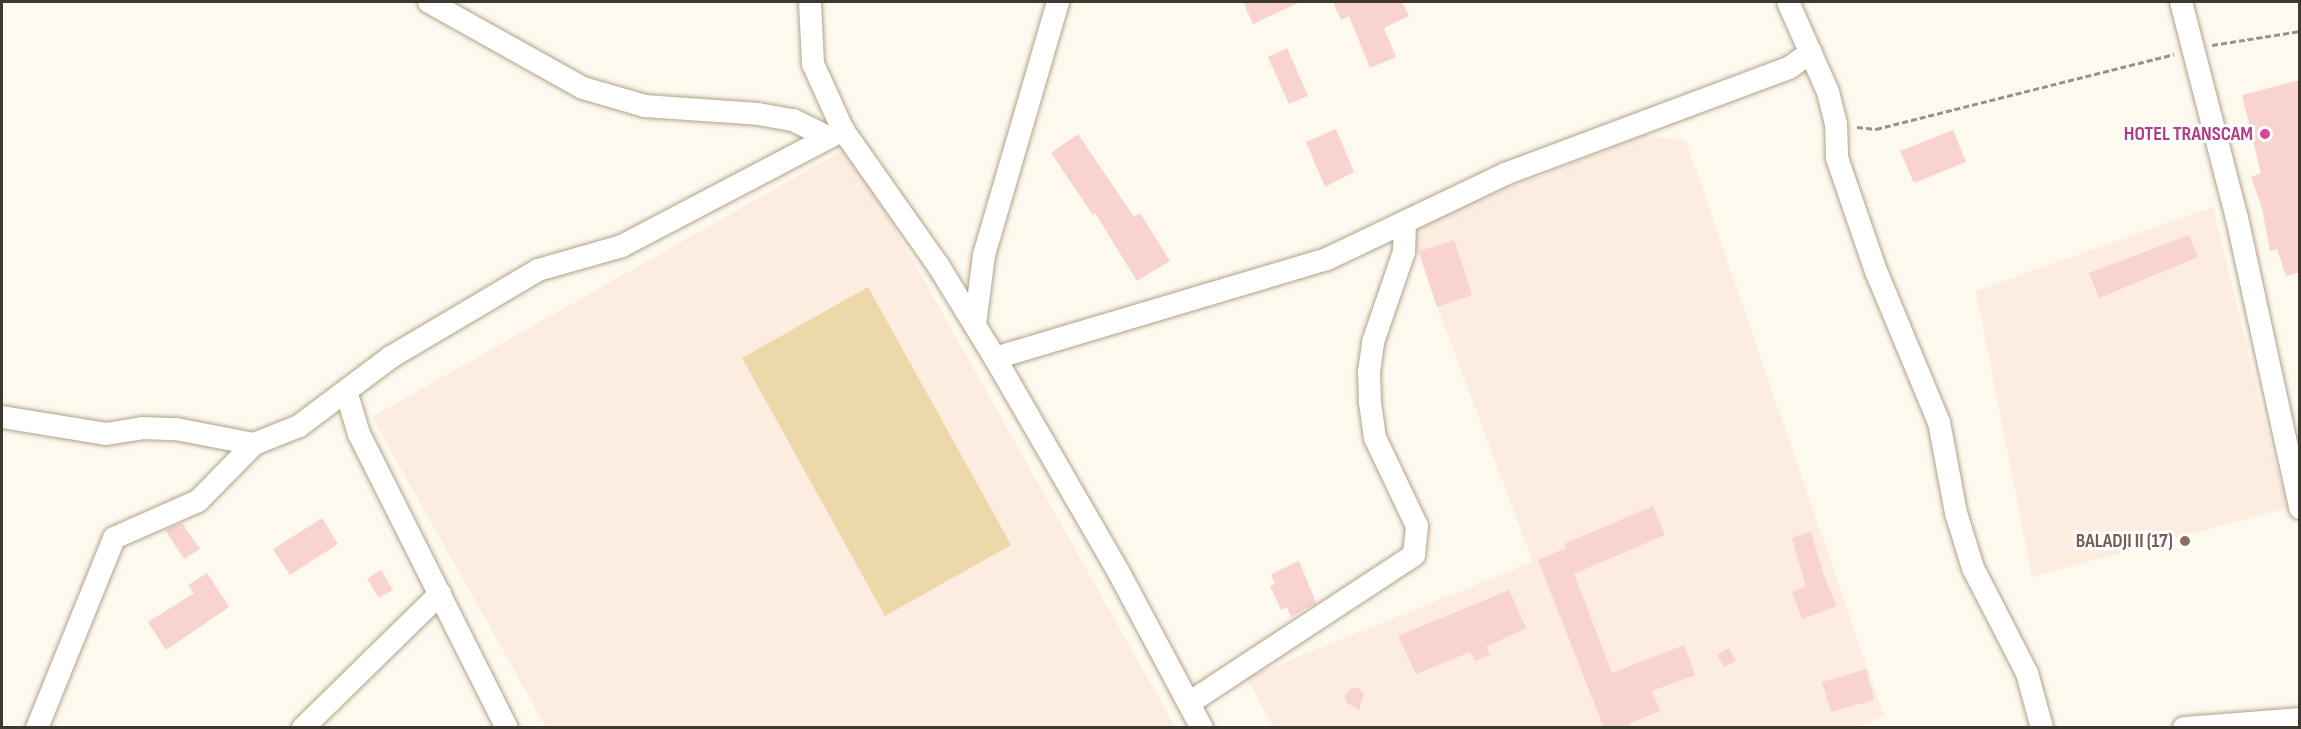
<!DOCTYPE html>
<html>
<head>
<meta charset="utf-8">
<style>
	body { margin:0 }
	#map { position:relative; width:2301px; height:729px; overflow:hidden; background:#fef9ee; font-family:"Sofia Sans Condensed",sans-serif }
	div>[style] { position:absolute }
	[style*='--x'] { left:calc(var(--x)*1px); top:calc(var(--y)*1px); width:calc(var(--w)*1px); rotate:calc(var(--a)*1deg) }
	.education>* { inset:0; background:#fdece0 }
	.green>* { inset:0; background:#edd8a9 }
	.building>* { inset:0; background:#f8d3d0 }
	.path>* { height:3px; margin-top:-1.5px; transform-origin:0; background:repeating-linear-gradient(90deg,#979287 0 6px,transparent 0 9px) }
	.roads { filter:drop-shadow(0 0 2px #afa388) drop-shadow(0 0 2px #afa388) }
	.minor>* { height:22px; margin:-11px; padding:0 11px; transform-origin:11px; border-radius:11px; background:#fff }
	.dots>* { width:16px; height:16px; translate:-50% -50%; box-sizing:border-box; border:3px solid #fff; border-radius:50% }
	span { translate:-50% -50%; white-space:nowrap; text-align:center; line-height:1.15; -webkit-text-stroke:6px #fff; paint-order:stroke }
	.hotel-label { font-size:20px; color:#b23c85; font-weight:700 }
	.right { translate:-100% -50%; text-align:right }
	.education-label { font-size:20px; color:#785e54; font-weight:700 }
	.frame { position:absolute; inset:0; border:3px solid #3e392e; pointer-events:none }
</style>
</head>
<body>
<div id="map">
	<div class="education">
		<i style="clip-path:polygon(1645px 135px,1686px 141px,1884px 716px,1856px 728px,1274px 727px,1246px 678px,1533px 562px,1408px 228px)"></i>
		<i style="clip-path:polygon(849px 147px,1175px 727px,546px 727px,372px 417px)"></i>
		<i style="clip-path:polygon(2213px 207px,2286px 508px,2032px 577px,1976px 291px)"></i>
	</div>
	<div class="green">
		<i style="clip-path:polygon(868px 287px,1011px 545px,885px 616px,742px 358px)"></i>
	</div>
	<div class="building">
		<i style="clip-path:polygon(1243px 2px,1300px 2px,1253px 24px)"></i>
		<i style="clip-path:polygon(1333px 2px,1402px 2px,1409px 16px,1384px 28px,1396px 57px,1370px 68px,1349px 16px,1341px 20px)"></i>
		<i style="clip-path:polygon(1287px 48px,1308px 96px,1289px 104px,1268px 57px)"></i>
		<i style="clip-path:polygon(2300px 80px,2300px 272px,2286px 276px,2277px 249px,2270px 251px,2262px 208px,2251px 177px,2261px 173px,2242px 95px)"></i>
		<i style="clip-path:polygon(1336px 129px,1354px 172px,1325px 187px,1306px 142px)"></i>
		<i style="clip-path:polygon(1953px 130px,1966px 162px,1914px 183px,1900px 151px)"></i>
		<i style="clip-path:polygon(1078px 134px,1134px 217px,1140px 213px,1170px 261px,1137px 281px,1095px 213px,1093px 215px,1051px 153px)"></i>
		<i style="clip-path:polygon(2189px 235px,2198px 257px,2099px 298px,2089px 273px)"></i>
		<i style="clip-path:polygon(1454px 240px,1472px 295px,1437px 307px,1419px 251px)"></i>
		<i style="clip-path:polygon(1653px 506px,1665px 535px,1574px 574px,1612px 673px,1684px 645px,1695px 675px,1652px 691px,1660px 711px,1629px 724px,1631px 728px,1604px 728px,1538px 560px,1566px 548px,1564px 544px)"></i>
		<i style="clip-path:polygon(322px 518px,338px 544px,290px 575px,273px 549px)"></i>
		<i style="clip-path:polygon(182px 523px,200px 549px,184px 559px,165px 530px)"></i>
		<i style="clip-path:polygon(1811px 532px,1825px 579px,1837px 606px,1802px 619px,1792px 592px,1806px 586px,1792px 538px)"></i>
		<i style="clip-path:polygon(1299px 561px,1316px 603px,1291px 617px,1287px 607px,1281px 610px,1270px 586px,1275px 584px,1271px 574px)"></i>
		<i style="clip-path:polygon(381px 570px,393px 590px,379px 598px,367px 579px)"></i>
		<i style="clip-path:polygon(207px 573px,229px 607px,166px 650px,148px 622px,194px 593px,188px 585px)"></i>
		<i style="clip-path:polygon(1509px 590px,1526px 628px,1486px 647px,1490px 655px,1475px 661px,1470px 652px,1416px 674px,1398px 636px)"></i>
		<i style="clip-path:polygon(1729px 648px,1736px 661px,1724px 667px,1717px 655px)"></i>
		<i style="clip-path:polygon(1866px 669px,1874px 700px,1831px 712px,1822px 682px)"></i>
		<i style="clip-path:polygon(1351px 688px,1359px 688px,1364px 694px,1359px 711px,1345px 701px,1345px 696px)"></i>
	</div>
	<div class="path">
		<i style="--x:2212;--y:45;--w:89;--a:-9"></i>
		<i style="--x:1857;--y:127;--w:19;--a:6"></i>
		<i style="--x:1876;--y:129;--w:307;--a:-14.1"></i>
	</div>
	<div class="roads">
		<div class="minor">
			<i style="--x:429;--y:2;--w:176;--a:29.2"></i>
			<i style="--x:583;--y:88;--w:65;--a:16.2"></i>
			<i style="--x:645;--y:106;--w:113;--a:4"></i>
			<i style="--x:758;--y:114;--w:36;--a:10"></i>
			<i style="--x:793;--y:120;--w:39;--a:26"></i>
			<i style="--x:810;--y:2;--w:62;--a:87.2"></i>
			<i style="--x:813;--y:64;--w:72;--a:65.6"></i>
			<i style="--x:843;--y:130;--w:165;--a:54.9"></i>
			<i style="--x:938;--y:265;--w:109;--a:58.5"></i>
			<i style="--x:995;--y:358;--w:246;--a:60"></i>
			<i style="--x:1118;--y:571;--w:178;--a:61.9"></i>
			<i style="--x:1788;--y:2;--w:98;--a:66"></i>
			<i style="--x:1828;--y:92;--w:33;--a:76"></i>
			<i style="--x:1836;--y:124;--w:34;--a:88"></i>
			<i style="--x:1837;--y:158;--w:120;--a:71"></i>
			<i style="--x:1876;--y:271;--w:164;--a:67.4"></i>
			<i style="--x:1939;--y:422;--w:93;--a:79.4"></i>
			<i style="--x:1956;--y:513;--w:58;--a:72.8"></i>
			<i style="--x:1973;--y:568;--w:118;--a:62.8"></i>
			<i style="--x:2027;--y:673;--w:57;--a:74.7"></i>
			<i style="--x:2181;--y:2;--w:223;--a:75.5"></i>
			<i style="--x:2237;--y:218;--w:297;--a:77.7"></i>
			<i style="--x:975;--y:325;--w:71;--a:-82.7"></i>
			<i style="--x:984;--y:255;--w:264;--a:-73.7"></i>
			<i style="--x:995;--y:358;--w:346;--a:-16.6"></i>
			<i style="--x:1327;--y:259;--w:197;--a:-25.5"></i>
			<i style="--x:1505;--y:174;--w:303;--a:-20.5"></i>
			<i style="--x:1789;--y:68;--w:27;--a:-36"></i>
			<i style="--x:346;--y:391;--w:45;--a:73.2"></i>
			<i style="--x:359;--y:434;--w:329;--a:63.3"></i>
			<i style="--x:2;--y:417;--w:105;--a:9.3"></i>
			<i style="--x:106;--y:434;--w:36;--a:-9"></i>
			<i style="--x:142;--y:428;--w:34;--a:2"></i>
			<i style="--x:176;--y:429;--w:79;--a:10.9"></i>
			<i style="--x:254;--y:444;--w:48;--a:-21.8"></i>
			<i style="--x:299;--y:426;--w:115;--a:-36.9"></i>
			<i style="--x:391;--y:357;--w:171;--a:-30.6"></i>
			<i style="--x:538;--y:270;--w:87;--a:-15.9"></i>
			<i style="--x:622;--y:246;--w:250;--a:-27.7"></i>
			<i style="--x:1189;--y:703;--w:269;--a:-33.3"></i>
			<i style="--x:1414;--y:555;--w:29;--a:-84"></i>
			<i style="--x:1417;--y:526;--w:98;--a:-115.5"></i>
			<i style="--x:1375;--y:438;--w:37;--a:-98"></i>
			<i style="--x:1370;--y:401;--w:29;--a:-92"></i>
			<i style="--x:1369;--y:372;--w:30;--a:-82"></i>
			<i style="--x:1373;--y:342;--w:95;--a:-71"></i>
			<i style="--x:1404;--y:252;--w:30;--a:-88"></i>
			<i style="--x:37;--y:728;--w:205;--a:-67.9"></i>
			<i style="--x:114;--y:538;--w:92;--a:-23.8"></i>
			<i style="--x:198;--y:501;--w:80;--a:-45.5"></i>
			<i style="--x:303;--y:728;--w:192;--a:-44.4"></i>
			<i style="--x:2184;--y:728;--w:116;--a:-4.4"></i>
		</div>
	</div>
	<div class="dots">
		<i style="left:2265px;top:134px;background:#d1479c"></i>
		<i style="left:2185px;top:541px;background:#8d6e63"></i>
	</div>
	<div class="hotel-label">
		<span class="right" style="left:2253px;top:134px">HOTEL TRANSCAM</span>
	</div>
	<div class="education-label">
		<span class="right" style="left:2173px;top:541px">BALADJI II (17)</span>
	</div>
	<div class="frame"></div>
</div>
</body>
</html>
